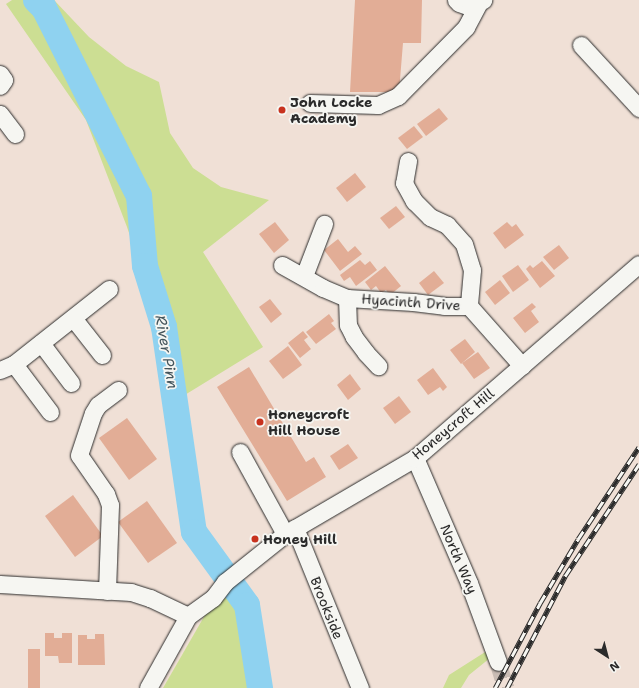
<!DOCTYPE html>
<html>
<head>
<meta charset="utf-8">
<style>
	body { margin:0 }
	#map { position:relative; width:639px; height:688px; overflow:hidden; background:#f0e0d6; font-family:"Shantell Sans",sans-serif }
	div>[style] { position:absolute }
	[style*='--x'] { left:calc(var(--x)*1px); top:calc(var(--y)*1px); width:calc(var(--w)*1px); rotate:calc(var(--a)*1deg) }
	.green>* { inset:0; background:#ccde93 }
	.river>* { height:26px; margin:-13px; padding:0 13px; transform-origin:13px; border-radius:13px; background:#8fd2f0 }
	.building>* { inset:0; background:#e2ad96 }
	.minor-tunnel>* { height:17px; margin-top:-8.5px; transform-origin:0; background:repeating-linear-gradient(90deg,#c9bcb4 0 17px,transparent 0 25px) }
	.roads { filter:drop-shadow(0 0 1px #2b2b2b) drop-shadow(0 0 1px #2b2b2b) }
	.minor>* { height:17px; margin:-8.5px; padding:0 8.5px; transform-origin:8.5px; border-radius:8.5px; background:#f6f6f2 }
	.rail>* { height:4.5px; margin-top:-2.25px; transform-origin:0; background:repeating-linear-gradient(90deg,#f6f6f2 0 9px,#2b2b2b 0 18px); box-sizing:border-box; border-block:1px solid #2b2b2b }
	.dots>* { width:11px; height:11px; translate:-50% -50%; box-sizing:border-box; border:2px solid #f6f6f2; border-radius:50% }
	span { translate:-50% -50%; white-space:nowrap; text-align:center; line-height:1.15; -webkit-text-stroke:3.5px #f6f6f2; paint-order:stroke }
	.poi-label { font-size:14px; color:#2b2b2b; font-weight:700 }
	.left { translate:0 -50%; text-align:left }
	.street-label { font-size:14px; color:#2b2b2b }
	.water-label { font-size:15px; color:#44555c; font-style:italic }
	.north { position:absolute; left:587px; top:636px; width:40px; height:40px; -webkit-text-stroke:3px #f6f6f2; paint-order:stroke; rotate:144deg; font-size:11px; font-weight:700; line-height:16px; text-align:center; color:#2b2b2b }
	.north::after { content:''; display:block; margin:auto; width:14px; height:18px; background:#2b2b2b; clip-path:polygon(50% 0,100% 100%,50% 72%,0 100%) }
</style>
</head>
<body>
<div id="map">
	<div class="green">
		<i style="clip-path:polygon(12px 0,54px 0,89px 37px,126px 66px,159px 82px,170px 133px,193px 168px,221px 187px,269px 200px,203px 252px,263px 347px,175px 401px,160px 324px,127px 227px,86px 120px,6px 4px)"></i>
		<i style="clip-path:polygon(243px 583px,260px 688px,163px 688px,205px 615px)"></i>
		<i style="clip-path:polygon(493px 647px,495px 654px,469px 675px,461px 688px,443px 688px,449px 675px)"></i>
	</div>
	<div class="river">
		<i style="--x:36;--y:0;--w:11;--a:45"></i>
		<i style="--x:44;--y:8;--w:211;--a:63.2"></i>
		<i style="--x:139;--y:196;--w:70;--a:85.1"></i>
		<i style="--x:145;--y:266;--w:64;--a:72.7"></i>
		<i style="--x:164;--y:327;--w:207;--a:81.7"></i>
		<i style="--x:194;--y:532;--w:90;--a:54"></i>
		<i style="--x:247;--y:605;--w:84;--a:81.1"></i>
	</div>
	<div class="building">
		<i style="clip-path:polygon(355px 0,422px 0,421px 43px,403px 43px,399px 92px,350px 92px)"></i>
		<i style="clip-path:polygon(439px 108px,448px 119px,426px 136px,417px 124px)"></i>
		<i style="clip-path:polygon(414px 126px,423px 137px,407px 149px,398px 138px)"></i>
		<i style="clip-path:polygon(355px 173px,366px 187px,347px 202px,336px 188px)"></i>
		<i style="clip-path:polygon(396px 206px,405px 217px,389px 229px,380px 218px)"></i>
		<i style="clip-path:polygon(275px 222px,289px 240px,274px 253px,259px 234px)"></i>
		<i style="clip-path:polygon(507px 222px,512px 227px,516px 224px,524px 235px,505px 249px,493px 233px)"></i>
		<i style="clip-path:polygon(338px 239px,348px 252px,355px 246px,362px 254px,340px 271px,324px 250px)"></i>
		<i style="clip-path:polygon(559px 245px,569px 258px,554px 270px,543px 257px)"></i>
		<i style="clip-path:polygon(360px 260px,365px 265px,370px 261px,377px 270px,356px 286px,350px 277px,344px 281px,340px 275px)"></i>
		<i style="clip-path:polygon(542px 261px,555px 276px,540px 288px,526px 269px,530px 265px,533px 268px)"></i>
		<i style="clip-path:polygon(518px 265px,529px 280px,513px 292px,502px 276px)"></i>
		<i style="clip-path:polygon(385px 266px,401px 286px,390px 295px,386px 290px,381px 293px,376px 286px,371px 290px,365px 282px)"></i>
		<i style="clip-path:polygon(434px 271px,444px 283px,428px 295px,419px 283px)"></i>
		<i style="clip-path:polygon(500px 280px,510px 293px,495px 305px,485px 292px)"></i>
		<i style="clip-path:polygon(270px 299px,282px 314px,271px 323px,259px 307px)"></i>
		<i style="clip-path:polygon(532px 303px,536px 307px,531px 311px,539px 322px,525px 333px,513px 318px)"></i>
		<i style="clip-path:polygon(329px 314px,334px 321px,331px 323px,336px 329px,316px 344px,306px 332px)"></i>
		<i style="clip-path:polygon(303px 331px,308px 337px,304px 340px,311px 349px,300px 358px,288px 343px)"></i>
		<i style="clip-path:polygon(465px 339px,475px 352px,461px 364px,450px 350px)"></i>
		<i style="clip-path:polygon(288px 346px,302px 365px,283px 379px,269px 361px)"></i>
		<i style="clip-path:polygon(478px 352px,490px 368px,474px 379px,462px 363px)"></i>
		<i style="clip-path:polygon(249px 367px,306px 462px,314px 457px,326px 477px,287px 501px,217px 387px)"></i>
		<i style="clip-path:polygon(433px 368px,447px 387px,443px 391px,440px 387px,428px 395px,417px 380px)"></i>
		<i style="clip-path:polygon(350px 374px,361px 389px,348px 400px,337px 385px)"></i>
		<i style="clip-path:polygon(399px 396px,411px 412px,395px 424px,383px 408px)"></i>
		<i style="clip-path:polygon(127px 418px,157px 459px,129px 480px,99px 438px)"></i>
		<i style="clip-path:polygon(348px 444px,358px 458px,339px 470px,330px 456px)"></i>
		<i style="clip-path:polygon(73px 495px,103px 536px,75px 557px,45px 516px)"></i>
		<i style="clip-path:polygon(147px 501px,177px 543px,148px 563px,118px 522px)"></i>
		<i style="clip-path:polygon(45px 633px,54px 633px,54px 638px,62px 638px,62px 633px,72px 633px,72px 663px,59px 663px,58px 656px,45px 656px)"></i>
		<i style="clip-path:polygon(95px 634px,104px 634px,105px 665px,78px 665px,78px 635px,87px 635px,87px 639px,95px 639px)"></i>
		<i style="clip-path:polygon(28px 649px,40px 649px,40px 688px,28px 688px)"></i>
	</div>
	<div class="minor-tunnel">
		<i style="--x:498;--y:662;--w:27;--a:73"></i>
	</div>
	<div class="roads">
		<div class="minor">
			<i style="--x:456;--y:0;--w:4;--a:45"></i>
			<i style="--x:459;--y:3;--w:12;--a:20"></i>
			<i style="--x:470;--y:7;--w:15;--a:-28"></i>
			<i style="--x:581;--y:45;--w:86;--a:47.4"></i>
			<i style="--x:0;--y:74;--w:7;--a:56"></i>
			<i style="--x:4;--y:80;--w:7;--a:124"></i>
			<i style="--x:310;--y:103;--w:68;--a:1.7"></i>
			<i style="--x:378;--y:105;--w:22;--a:-24"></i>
			<i style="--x:398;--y:96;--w:97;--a:-45.4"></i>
			<i style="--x:466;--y:27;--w:26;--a:-62"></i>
			<i style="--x:0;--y:114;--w:25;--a:53"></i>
			<i style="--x:408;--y:161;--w:22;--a:100"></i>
			<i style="--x:404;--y:183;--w:21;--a:61"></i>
			<i style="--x:414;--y:201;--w:23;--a:45"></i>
			<i style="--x:430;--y:217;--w:19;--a:25"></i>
			<i style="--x:447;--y:225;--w:25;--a:48"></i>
			<i style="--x:464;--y:244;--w:27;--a:73"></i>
			<i style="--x:472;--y:270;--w:36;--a:95"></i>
			<i style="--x:282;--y:265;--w:47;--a:29.3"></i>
			<i style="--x:323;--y:288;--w:26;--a:23"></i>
			<i style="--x:347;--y:298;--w:66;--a:3.5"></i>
			<i style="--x:413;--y:302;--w:31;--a:7"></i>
			<i style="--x:444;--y:306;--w:25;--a:0"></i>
			<i style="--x:469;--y:306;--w:80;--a:48.5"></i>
			<i style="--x:304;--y:276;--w:56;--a:-69"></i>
			<i style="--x:347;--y:298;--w:27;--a:88"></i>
			<i style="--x:348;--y:325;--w:13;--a:63"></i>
			<i style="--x:354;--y:337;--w:20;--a:53"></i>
			<i style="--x:366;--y:353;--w:18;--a:47"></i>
			<i style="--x:73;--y:318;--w:47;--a:51.9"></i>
			<i style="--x:41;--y:343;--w:50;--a:53.1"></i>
			<i style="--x:14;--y:364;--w:121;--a:-38.3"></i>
			<i style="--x:0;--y:370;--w:15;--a:-23"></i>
			<i style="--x:14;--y:364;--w:60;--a:53.1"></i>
			<i style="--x:240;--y:452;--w:94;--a:61.2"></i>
			<i style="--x:415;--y:458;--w:136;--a:66.6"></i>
			<i style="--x:469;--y:583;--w:84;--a:69.8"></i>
			<i style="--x:295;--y:528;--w:173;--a:67.9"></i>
			<i style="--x:0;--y:584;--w:131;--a:3.5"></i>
			<i style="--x:131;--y:592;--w:20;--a:18"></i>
			<i style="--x:150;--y:598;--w:42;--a:25.3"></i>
			<i style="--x:107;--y:591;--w:86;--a:-88"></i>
			<i style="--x:110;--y:505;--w:12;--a:-110"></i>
			<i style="--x:106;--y:494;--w:47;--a:-124.7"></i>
			<i style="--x:79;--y:455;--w:44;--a:-71.6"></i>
			<i style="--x:93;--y:413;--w:9;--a:-58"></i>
			<i style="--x:98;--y:405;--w:25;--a:-37"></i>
			<i style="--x:148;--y:688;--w:82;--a:-60.9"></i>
			<i style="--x:188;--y:616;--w:31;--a:-36"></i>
			<i style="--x:213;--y:598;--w:20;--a:-53"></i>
			<i style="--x:225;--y:582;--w:77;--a:-38.7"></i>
			<i style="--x:285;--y:534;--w:151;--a:-30.3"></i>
			<i style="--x:415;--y:458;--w:296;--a:-40.9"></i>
		</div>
	</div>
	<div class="rail">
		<i style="--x:495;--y:688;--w:96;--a:-62.1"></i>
		<i style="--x:540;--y:603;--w:74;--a:-59.3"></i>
		<i style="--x:578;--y:539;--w:110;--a:-56.5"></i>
		<i style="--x:507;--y:688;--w:126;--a:-62.6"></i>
		<i style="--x:565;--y:576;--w:134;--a:-56.5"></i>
	</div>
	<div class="dots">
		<i style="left:282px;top:110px;background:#c8321e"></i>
		<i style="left:260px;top:422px;background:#c8321e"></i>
		<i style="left:255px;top:539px;background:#c8321e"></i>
	</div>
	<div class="poi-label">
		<span class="left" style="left:290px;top:110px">John Locke<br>Academy</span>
		<span class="left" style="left:268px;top:422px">Honeycroft<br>Hill House</span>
		<span class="left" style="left:263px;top:539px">Honey Hill</span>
	</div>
	<div class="street-label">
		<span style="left:411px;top:302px;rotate:4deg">Hyacinth Drive</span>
		<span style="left:453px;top:424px;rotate:-40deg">Honeycroft Hill</span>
		<span style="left:459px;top:559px;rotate:67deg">North Way</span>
		<span style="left:327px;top:608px;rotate:68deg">Brookside</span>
	</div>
	<div class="water-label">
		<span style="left:166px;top:352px;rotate:80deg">River Pinn</span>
	</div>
	<div class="north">N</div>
</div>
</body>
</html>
